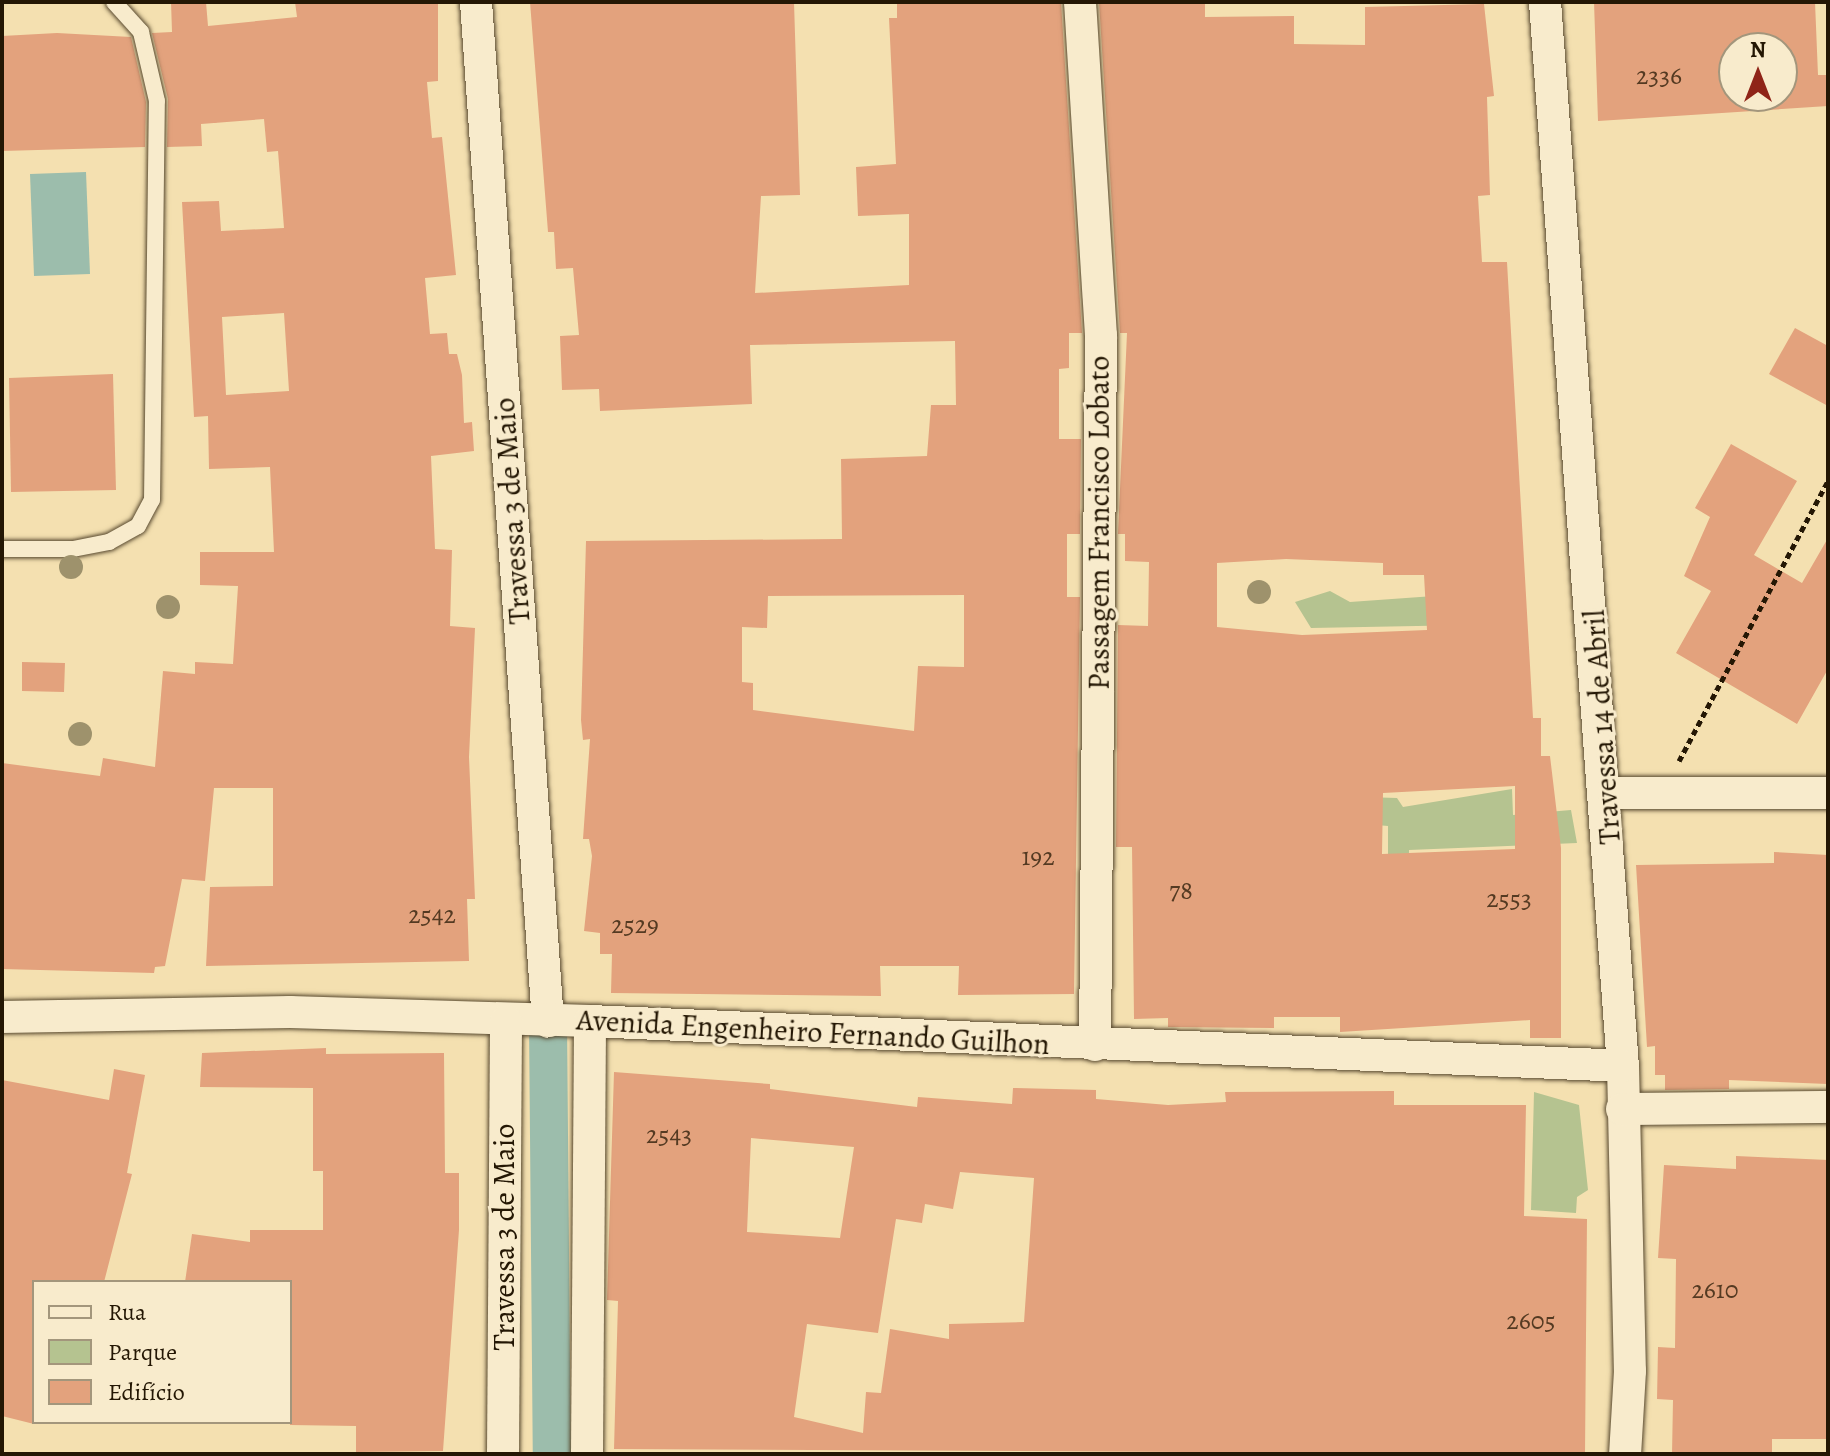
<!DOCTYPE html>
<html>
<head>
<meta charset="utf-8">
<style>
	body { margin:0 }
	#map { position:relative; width:1830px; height:1456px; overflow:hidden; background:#f4e0b0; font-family:Alegreya,serif }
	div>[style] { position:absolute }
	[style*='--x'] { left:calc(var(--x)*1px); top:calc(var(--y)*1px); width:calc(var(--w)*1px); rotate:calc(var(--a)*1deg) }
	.green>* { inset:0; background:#b5c390 }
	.water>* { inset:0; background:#9cbdac }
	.canal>* { height:38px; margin:-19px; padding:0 19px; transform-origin:19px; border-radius:19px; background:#9cbdac }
	.building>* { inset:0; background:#e3a27d }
	.path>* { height:5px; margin-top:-2.5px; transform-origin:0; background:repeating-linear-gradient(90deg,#241704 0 6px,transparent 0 10px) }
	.roads { filter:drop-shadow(0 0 2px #58492f) drop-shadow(0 0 2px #58492f) }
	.service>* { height:16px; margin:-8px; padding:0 8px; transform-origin:8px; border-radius:8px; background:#f8ebcc }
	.minor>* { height:32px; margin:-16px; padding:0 16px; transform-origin:16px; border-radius:16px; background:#f8ebcc }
	.trees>* { width:24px; height:24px; margin:-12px; border-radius:50%; background:#9e926c }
	span { translate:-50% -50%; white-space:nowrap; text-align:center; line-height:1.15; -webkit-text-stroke:6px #f8ebcc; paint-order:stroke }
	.number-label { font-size:26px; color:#543a22 }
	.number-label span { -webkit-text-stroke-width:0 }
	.street-label { font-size:30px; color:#241704 }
	.frame { position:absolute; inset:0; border:4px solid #241704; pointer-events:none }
	.legend { position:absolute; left:32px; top:1280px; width:260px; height:144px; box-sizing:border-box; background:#f8ebcc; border:2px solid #a3967c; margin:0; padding:10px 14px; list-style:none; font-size:24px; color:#241704 }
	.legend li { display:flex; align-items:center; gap:16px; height:40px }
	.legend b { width:40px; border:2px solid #a3967c }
	.north { position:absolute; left:1718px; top:32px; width:80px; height:80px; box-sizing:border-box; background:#f8ebcc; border:2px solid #a3967c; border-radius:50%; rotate:0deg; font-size:22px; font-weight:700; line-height:32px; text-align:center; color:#241704 }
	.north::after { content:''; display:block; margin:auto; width:28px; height:36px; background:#8f2418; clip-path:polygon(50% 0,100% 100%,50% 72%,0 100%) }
</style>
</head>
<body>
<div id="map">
	<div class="green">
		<i style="clip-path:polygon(1518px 590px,1523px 624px,1311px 628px,1295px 602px,1330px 591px,1350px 602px)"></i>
		<i style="clip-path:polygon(1512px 789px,1513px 815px,1571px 810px,1577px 843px,1409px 850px,1407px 980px,1388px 870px,1388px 826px,1365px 824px,1364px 797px,1397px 798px,1403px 807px)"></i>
		<i style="clip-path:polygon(1534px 1092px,1579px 1105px,1588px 1190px,1577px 1197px,1576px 1213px,1531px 1210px)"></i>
	</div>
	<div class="water">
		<i style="clip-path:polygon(86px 172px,90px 274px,34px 276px,30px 174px)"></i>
	</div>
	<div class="canal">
		<i style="--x:548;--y:1021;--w:433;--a:89.5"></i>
	</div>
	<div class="building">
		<i style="clip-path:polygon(evenodd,171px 2px,206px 2px,208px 26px,297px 17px,295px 2px,438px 2px,438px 81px,427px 82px,432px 138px,442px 137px,456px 275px,425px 278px,430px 334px,447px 333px,449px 354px,457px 354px,462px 375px,464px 423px,472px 422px,474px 451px,431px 456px,435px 549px,452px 550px,450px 626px,475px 628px,469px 757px,475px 899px,467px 899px,469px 961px,206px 966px,210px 887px,273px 886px,273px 788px,214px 788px,205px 881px,182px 879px,165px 966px,155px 967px,154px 973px,2px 969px,2px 763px,100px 776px,103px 758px,155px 767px,163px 671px,195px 674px,195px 662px,233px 664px,238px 586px,200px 585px,200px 552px,274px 552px,270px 467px,209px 469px,208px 416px,194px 417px,182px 202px,219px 201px,221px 231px,284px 228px,278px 151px,267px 152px,264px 119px,201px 124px,202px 146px,167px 147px,168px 99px,152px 33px,172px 32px,171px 2px,284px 313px,289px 391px,226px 395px,222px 317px,284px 313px)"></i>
		<i style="clip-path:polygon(evenodd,530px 2px,794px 2px,800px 195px,761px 196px,755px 293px,909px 285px,909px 214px,858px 216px,856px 167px,896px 164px,889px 18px,897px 18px,897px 2px,1061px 2px,1082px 333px,1069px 333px,1069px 368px,1059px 369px,1059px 439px,1081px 439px,1080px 534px,1067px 534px,1067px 597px,1080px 597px,1074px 994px,958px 995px,959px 966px,880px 966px,881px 996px,611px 993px,612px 954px,600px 954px,600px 933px,584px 931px,592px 856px,589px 839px,583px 839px,590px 739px,583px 740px,581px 720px,586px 541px,842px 539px,841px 459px,927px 456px,931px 405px,956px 405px,955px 341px,750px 345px,752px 404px,600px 411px,599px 389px,562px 390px,560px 336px,579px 335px,573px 268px,556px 269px,554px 232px,548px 232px,530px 2px,964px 595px,964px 667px,918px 666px,914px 731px,753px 710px,753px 683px,742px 682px,742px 627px,767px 628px,768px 596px,964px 595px)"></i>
		<i style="clip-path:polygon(evenodd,1099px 2px,1205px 2px,1205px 17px,1294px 16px,1294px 44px,1365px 45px,1365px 7px,1484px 4px,1494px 96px,1487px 97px,1490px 195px,1478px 196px,1482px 262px,1507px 262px,1533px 718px,1541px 718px,1541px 756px,1550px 756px,1561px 848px,1561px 1038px,1530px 1038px,1530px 1020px,1340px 1032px,1340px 1017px,1274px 1017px,1274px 1028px,1168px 1027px,1168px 1018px,1134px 1019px,1132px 847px,1116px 847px,1118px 625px,1148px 626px,1149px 562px,1125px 561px,1125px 534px,1118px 534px,1127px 333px,1120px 333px,1099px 2px,1286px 559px,1383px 563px,1383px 575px,1424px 575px,1427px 630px,1302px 635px,1217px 627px,1217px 563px,1286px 559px,1099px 2px,1515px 786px,1515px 849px,1382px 854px,1383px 793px,1515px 786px)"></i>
		<i style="clip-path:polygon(evenodd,1594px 2px,1815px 2px,1818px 75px,1828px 75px,1828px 106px,1598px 121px,1594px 2px,1734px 48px,1782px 48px,1782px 96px,1734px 96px,1734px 48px)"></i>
		<i style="clip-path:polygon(57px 33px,131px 37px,146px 102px,145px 147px,2px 151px,2px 36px)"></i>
		<i style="clip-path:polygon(1795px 328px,1828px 346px,1828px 406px,1769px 374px)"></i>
		<i style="clip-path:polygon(113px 374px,116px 490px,11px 492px,9px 378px)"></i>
		<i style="clip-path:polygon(1731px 444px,1797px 481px,1754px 555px,1802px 583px,1828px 538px,1828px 669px,1797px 724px,1676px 653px,1711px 591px,1684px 576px,1710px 517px,1695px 508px)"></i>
		<i style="clip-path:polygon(22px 662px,65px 663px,64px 692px,22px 691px)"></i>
		<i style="clip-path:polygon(1774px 852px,1828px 855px,1828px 1084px,1729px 1080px,1729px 1089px,1665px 1090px,1665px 1075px,1655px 1075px,1655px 1046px,1647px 1047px,1636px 865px,1774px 863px)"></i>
		<i style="clip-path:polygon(326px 1048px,326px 1054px,444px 1053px,445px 1173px,459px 1173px,459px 1230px,443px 1451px,356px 1452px,356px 1426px,290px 1425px,290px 1282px,185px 1282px,192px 1234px,250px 1242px,250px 1230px,323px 1230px,323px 1171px,313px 1171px,313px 1088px,200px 1087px,202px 1053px)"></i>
		<i style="clip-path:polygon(114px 1069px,145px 1075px,127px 1173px,132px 1174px,104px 1282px,34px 1282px,34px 1424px,2px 1416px,2px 1080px,109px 1100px)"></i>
		<i style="clip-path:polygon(evenodd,614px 1072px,770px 1084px,770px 1089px,917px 1107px,918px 1097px,1012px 1104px,1013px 1088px,1096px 1090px,1096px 1099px,1168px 1105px,1226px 1102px,1225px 1092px,1394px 1091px,1394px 1105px,1526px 1105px,1524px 1216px,1587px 1219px,1585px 1454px,614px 1449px,618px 1301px,607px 1300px,614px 1072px,751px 1138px,854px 1147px,840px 1238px,747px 1232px,751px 1138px,614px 1072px,960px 1172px,1034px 1178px,1024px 1322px,949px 1324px,949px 1339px,890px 1329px,881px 1393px,866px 1392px,863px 1433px,794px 1417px,807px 1324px,878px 1333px,896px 1219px,922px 1223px,925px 1204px,953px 1209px,960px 1172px)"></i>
		<i style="clip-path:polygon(1736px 1156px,1828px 1160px,1828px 1439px,1772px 1439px,1772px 1454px,1672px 1454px,1673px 1400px,1657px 1399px,1658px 1347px,1675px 1348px,1676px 1259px,1658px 1258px,1664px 1165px,1736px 1169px)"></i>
	</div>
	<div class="path">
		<i style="--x:1679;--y:761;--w:317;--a:-62"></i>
	</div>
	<div class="roads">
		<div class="service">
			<i style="--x:2;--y:549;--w:71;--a:0"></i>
			<i style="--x:73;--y:549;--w:37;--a:-11"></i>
			<i style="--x:109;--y:542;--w:33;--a:-29"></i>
			<i style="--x:138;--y:526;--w:30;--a:-62"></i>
			<i style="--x:152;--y:500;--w:399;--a:-89.3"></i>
			<i style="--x:157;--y:101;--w:71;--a:-103.1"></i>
			<i style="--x:141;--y:32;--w:40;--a:-132"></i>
		</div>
		<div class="minor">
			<i style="--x:476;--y:2;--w:1022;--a:85.96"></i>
			<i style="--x:1080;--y:2;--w:334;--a:86.4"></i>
			<i style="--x:1101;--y:335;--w:710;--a:90.48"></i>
			<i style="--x:1545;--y:2;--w:1067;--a:85.81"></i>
			<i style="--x:1623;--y:1066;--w:305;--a:88.7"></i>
			<i style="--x:1630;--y:1371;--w:83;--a:93.4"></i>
			<i style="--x:1607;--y:793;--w:221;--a:0"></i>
			<i style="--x:2;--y:1017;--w:288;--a:-1"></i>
			<i style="--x:290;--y:1012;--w:300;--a:1.7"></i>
			<i style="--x:590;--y:1021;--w:1034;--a:2.49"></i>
			<i style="--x:1622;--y:1109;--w:206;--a:-0.6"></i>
			<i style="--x:503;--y:1454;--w:433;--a:-89.6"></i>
			<i style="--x:587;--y:1454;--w:433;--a:-89.6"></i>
		</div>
	</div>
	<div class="trees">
		<i style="left:71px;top:567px"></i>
		<i style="left:1259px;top:592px"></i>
		<i style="left:168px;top:607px"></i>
		<i style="left:80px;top:734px"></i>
	</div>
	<div class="number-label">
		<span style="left:1659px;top:76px">2336</span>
		<span style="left:1038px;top:857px">192</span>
		<span style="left:1181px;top:891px">78</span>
		<span style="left:1509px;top:899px">2553</span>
		<span style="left:432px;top:915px">2542</span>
		<span style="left:635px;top:925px">2529</span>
		<span style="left:669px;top:1135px">2543</span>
		<span style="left:1715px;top:1290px">2610</span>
		<span style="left:1531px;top:1321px">2605</span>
	</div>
	<div class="street-label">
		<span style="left:512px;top:511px;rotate:-94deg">Travessa 3 de Maio</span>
		<span style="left:1099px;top:523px;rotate:-90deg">Passagem Francisco Lobato</span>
		<span style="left:1602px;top:727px;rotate:-94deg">Travessa 14 de Abril</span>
		<span style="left:813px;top:1032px;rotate:3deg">Avenida Engenheiro Fernando Guilhon</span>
		<span style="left:504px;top:1237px;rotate:-90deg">Travessa 3 de Maio</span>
	</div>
	<div class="frame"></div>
	<ul class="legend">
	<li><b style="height:10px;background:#f8ebcc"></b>Rua</li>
	<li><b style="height:22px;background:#b5c390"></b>Parque</li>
	<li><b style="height:22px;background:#e3a27d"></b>Edifício</li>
	</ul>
	<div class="north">N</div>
</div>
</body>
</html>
